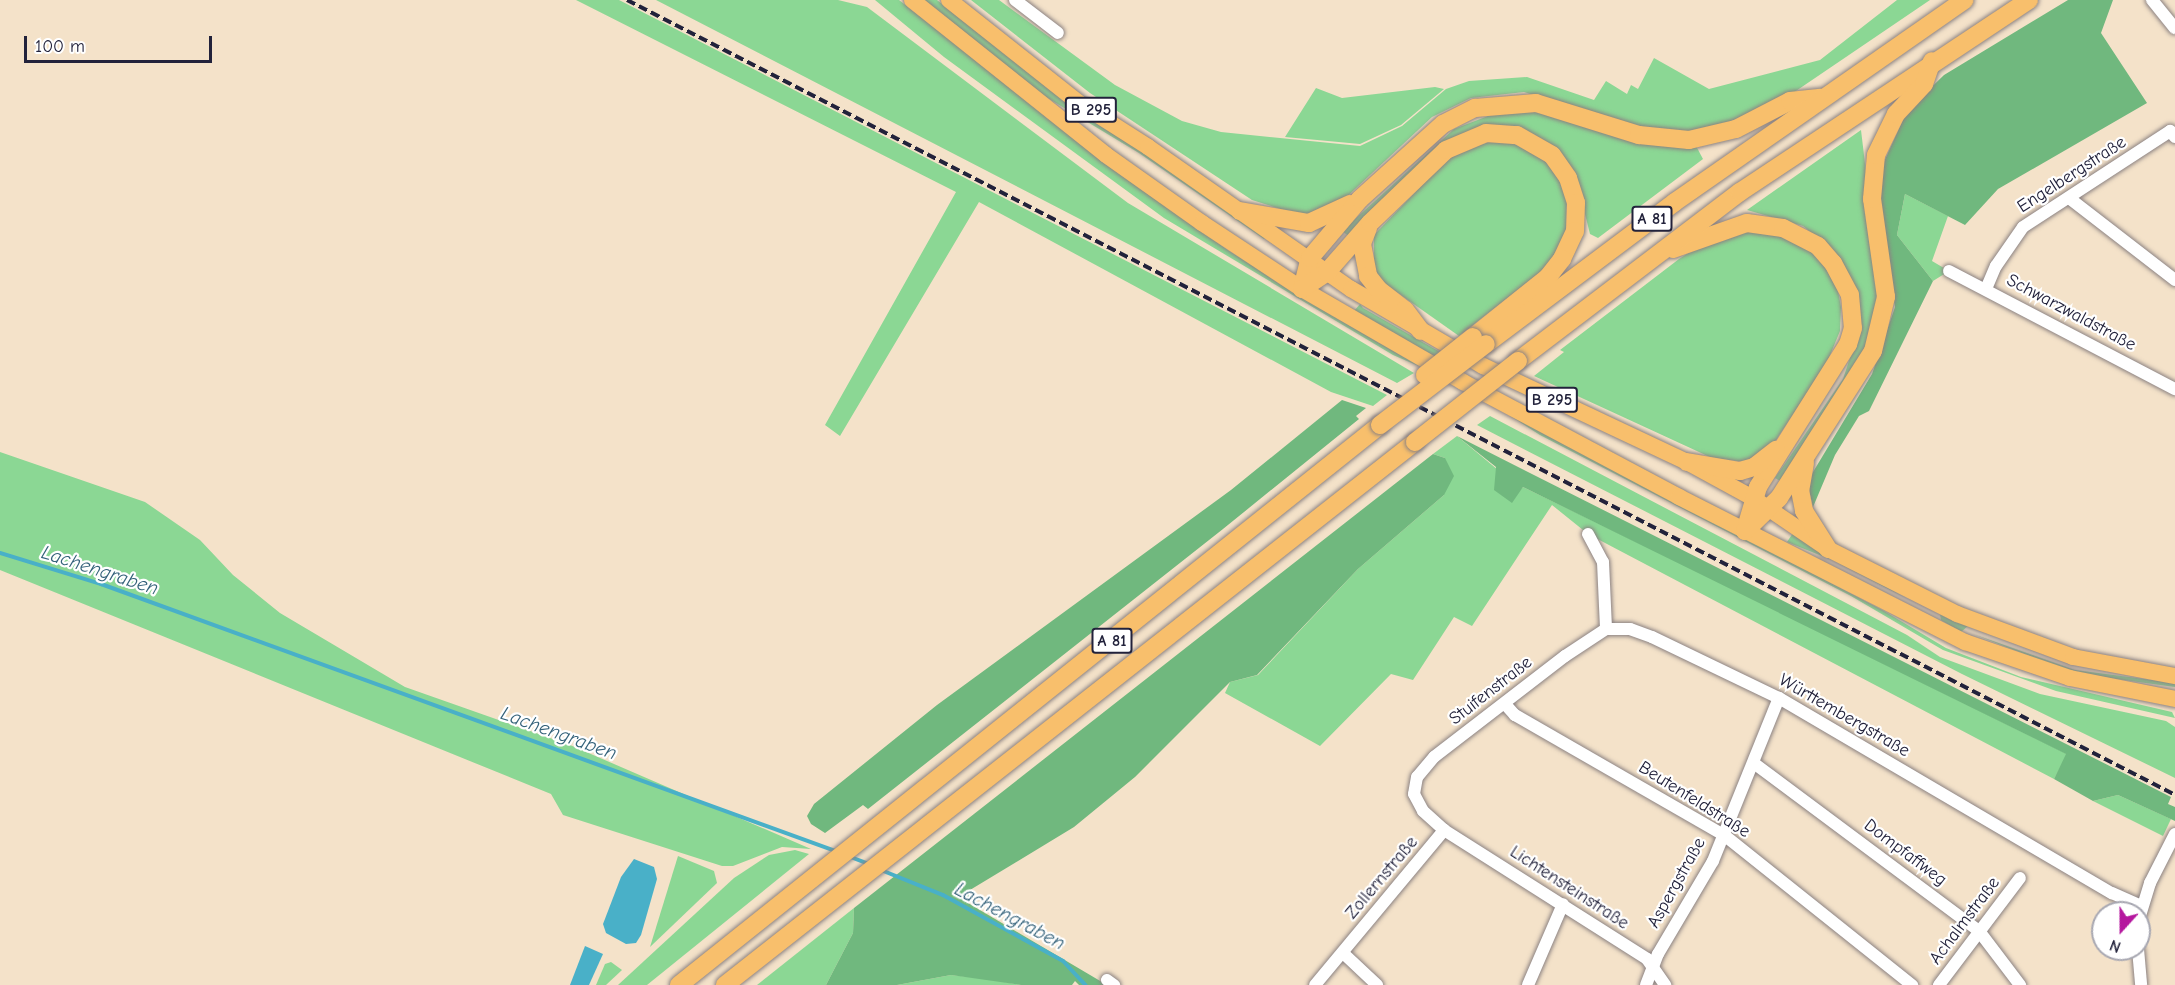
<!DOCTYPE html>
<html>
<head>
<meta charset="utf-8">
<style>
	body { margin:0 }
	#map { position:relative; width:2175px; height:985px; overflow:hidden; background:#f4e2c9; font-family:"Comic Neue",sans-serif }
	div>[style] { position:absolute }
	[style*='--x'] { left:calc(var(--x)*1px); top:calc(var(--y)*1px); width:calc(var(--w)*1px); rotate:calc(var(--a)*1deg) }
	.green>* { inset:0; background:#8bd794 }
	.forest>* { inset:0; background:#70b87e }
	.water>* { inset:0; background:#49b0c8 }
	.stream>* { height:4px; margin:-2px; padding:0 2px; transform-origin:2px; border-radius:2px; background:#49b0c8 }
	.roads { filter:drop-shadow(0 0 2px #8b8282) drop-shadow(0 0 2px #8b8282) }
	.minor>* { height:12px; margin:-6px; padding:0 6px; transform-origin:6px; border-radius:6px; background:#fff }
	.major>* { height:16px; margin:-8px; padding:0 8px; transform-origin:8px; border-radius:8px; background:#f8bf6c }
	.highway>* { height:18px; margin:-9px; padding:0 9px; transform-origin:9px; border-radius:9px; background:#f8bf6c }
	.rail>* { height:4px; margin-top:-2px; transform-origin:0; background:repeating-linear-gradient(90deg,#22223b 0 9px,transparent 0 13.5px) }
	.bridges { filter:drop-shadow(0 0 2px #8b8282) drop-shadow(0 0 2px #8b8282) }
	.highway-bridge>* { height:18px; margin:-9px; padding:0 9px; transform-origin:9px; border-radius:9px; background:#f8bf6c }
	span { translate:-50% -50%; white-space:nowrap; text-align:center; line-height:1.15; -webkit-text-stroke:4.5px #fff; paint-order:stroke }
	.shield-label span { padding:2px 4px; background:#fff; border:2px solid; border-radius:4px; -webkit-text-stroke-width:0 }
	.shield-label { font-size:16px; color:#22223b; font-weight:700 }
	.street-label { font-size:18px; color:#22223b }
	.water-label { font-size:20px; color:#34627a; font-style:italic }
	.north { position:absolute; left:2091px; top:901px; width:60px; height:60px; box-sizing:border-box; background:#fff; border:2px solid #a7a7b1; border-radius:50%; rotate:201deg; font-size:16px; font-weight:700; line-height:24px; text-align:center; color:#22223b }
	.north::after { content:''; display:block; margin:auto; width:21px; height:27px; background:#b5179e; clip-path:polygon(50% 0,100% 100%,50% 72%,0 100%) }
	.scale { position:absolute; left:24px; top:36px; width:188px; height:27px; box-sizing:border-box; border:3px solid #22223b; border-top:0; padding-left:8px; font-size:18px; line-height:21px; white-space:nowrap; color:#22223b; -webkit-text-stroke:4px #fff; paint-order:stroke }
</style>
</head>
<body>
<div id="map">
	<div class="green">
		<i style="clip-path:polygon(576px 0,619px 0,1387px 395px,1373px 406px,1331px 392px,979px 202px,840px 436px,825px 425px,956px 192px)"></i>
		<i style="clip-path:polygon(656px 0,838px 0,867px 7px,1128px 203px,1414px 373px,1397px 383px)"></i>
		<i style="clip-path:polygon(875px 0,899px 0,1113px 167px,1229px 251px,1421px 367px,1393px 355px,1164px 218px,944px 57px)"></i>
		<i style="clip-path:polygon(924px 0,937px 0,1036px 78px,1266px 236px,1264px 239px,1139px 153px,1046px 97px)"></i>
		<i style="clip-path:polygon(971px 0,999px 0,1115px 85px,1182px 121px,1221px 132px,1360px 146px,1402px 126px,1446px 89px,1469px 81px,1527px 77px,1594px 100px,1606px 81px,1627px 94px,1631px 85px,1638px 89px,1654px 58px,1709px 89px,1820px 60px,1897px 0,1930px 0,1790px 95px,1709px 131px,1651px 131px,1524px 92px,1471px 98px,1432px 117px,1338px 205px,1306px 217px,1252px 200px,1090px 93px)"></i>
		<i style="clip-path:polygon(1435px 87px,1444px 89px,1401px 125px,1360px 144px,1285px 137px,1316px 88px,1342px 98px)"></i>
		<i style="clip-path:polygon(1536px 111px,1695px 144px,1703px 159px,1598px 238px,1590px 234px,1578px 186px,1530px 133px,1435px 151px,1368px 213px,1350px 237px,1342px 231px,1454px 129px,1496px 113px)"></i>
		<i style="clip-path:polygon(1861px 130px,1880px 289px,1871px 338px,1780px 481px,1775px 478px,1843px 379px,1856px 340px,1830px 248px,1803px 226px,1747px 210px)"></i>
		<i style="clip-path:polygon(1493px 141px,1520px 144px,1551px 165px,1567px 194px,1566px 235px,1547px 267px,1459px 336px,1381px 281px,1374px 268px,1374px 235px,1453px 153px)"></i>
		<i style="clip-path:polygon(1905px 194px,1948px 216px,1932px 261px,1949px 271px,1933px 281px,1897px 235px)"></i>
		<i style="clip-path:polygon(1751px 229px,1798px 241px,1822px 260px,1838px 291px,1841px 307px,1840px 331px,1826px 365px,1772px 446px,1746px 462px,1712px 458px,1534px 376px,1564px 352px,1560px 350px,1679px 259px,1704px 243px)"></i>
		<i style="clip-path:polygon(1360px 304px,1363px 308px,1440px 352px,1434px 357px,1358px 313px,1354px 311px)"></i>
		<i style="clip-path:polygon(1501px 410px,1884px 611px,1946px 648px,2021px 677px,2172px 712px,2175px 718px,2056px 691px,1943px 650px,1851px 596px,1540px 435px)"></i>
		<i style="clip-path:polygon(1490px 416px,1907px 635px,1940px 657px,2040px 694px,2166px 721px,2175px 727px,2175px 778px,1962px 674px,1477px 425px)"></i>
		<i style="clip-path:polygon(1457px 436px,1521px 489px,1523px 487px,1688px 567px,2067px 754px,2054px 779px,1588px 534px,1552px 505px,1472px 626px,1454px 617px,1413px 680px,1391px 674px,1320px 746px,1225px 693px,1230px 682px,1258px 675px,1358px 569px,1444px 495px,1445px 458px,1433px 454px)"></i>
		<i style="clip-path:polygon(0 452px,145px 502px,200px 540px,233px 575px,280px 613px,405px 687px,570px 745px,811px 849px,782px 847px,733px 866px,722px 866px,563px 815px,551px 794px,0 570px)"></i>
		<i style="clip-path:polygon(1793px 533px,1904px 597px,1832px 560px,1787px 542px)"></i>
		<i style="clip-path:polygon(1940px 614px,1969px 625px,1961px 632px,1941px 620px)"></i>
		<i style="clip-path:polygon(1973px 634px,2075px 670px,2175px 683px,2175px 687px,2073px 673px)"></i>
		<i style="clip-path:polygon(2118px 795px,2171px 819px,2163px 836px,2093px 801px)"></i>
		<i style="clip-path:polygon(795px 850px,809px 854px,647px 985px,618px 985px,734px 878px,769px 855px)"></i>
		<i style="clip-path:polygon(678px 856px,714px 871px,717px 883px,650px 947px)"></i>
		<i style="clip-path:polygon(854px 908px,853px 933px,826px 985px,757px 985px)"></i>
		<i style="clip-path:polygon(611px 962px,622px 970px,606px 985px,596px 985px,605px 964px)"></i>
		<i style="clip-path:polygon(951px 975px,989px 979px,1021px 985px,897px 985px)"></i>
	</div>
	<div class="forest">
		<i style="clip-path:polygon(2068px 0,2113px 0,2101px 33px,2147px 103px,1998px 189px,1965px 225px,1905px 194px,1897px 235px,1933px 281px,1869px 411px,1859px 416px,1835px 455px,1813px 507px,1807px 482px,1872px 374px,1895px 307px,1880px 206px,1883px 164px,1907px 111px,1944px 75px)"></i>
		<i style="clip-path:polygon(1342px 400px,1366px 408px,1356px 416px,1359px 419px,1223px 529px,868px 809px,863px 805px,825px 833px,811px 824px,807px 816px,814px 804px,937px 705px,1231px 490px)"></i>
		<i style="clip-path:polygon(1457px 436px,2171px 797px,2168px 804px,2175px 807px,2175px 821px,2118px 795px,2093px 801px,2054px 779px,2066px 754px,1523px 487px,1512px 503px,1494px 490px,1496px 467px)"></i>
		<i style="clip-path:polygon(1433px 454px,1445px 458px,1454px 476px,1444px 495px,1358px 569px,1257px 675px,1230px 682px,1135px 777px,1074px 827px,970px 890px,968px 903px,1107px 985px,1079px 985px,1075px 981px,1072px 985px,1021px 985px,951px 975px,897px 985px,826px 985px,853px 933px,854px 908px)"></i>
	</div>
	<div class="water">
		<i style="clip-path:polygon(634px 859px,654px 867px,657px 879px,641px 935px,636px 943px,626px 944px,606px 933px,603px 924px,621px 877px)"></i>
		<i style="clip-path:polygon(585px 946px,603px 954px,589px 985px,570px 985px)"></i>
	</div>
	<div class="stream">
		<i style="--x:0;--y:553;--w:106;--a:17.1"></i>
		<i style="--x:101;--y:584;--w:784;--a:19.98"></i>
		<i style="--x:848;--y:856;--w:22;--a:21"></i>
		<i style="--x:881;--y:870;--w:67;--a:22"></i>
		<i style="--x:943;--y:895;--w:137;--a:28.8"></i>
		<i style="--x:1063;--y:961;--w:33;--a:47"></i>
	</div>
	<div class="roads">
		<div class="minor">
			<i style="--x:1015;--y:0;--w:54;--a:37.5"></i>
			<i style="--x:2152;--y:0;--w:36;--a:51"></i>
			<i style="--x:2069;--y:198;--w:134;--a:37.7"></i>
			<i style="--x:1949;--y:271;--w:255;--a:27.6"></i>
			<i style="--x:1986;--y:289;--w:25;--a:-67"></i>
			<i style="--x:1996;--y:266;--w:47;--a:-55.3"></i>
			<i style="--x:2023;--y:227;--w:176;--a:-33.1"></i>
			<i style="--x:2170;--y:131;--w:8;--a:50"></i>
			<i style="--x:1588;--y:534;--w:32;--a:62"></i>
			<i style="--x:1603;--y:562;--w:67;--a:87.4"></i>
			<i style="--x:1606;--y:629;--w:24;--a:0"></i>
			<i style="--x:1630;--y:629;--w:23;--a:20"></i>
			<i style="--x:1652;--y:637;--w:141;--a:25.7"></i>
			<i style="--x:1779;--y:698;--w:386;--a:30.4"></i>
			<i style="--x:2112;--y:893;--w:32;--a:24"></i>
			<i style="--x:1606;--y:629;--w:49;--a:146.6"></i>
			<i style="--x:1565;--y:656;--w:165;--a:142.4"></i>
			<i style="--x:1434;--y:757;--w:26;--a:130"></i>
			<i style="--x:1417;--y:777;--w:17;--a:100"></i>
			<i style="--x:1414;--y:794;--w:19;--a:62"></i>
			<i style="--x:1423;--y:811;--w:28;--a:42"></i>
			<i style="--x:1444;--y:830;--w:241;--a:32.4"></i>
			<i style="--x:1647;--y:959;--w:32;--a:55"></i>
			<i style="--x:1505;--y:704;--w:15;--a:48"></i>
			<i style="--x:1515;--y:715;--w:241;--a:29.9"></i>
			<i style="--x:1724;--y:835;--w:241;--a:38.6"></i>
			<i style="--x:1755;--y:764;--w:279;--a:36.7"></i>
			<i style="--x:1979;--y:931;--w:68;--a:52.8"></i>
			<i style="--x:2139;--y:919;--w:38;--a:-73"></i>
			<i style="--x:2150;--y:883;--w:55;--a:-63"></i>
			<i style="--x:2138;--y:949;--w:36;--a:85"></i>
			<i style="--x:1343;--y:953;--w:47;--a:43.3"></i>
			<i style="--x:1107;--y:980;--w:9;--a:36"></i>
			<i style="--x:1315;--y:985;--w:202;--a:-50.2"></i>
			<i style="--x:1528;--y:985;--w:88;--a:-66.6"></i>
			<i style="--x:1646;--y:985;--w:33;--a:-69"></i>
			<i style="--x:1658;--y:954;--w:108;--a:-59.4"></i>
			<i style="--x:1713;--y:861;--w:176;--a:-68"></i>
			<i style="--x:1939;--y:985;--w:134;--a:-52.9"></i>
		</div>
		<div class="major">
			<i style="--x:912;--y:0;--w:248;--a:38.6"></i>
			<i style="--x:1106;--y:155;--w:118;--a:35.3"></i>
			<i style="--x:1202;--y:223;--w:120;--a:33.4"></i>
			<i style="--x:1302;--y:289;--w:186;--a:30"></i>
			<i style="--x:1463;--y:382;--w:245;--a:28"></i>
			<i style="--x:1679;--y:497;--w:321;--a:26.9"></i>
			<i style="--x:1965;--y:642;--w:111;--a:18.9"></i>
			<i style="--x:2070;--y:678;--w:107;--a:11.3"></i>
			<i style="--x:949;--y:0;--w:166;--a:38.4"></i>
			<i style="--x:1079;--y:103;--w:82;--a:32.5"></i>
			<i style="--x:1148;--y:147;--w:248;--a:35"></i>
			<i style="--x:1351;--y:289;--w:153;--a:30.3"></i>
			<i style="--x:1483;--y:366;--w:225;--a:25.2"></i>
			<i style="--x:1687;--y:462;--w:75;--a:28.6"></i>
			<i style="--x:1753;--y:498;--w:91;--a:34.2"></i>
			<i style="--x:1828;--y:549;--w:144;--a:26.7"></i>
			<i style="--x:1957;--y:614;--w:124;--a:20.3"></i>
			<i style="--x:2073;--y:657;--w:104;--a:10.6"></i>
		</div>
		<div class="highway">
			<i style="--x:1240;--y:211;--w:70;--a:9.9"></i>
			<i style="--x:1309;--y:223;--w:45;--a:-24.9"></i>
			<i style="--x:1368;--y:228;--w:17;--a:111"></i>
			<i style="--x:1362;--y:244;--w:33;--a:79"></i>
			<i style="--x:1368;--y:276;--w:16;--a:52"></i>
			<i style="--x:1378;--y:289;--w:34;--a:38"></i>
			<i style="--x:1405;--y:310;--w:26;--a:53"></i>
			<i style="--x:1673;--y:249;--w:78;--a:-19.4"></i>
			<i style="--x:1747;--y:223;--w:36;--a:8"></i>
			<i style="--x:1783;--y:228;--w:39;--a:27"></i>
			<i style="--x:1818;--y:246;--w:23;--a:49"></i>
			<i style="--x:1833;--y:263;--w:36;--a:62"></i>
			<i style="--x:1850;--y:295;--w:33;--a:85"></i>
			<i style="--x:1853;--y:328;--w:17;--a:107"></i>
			<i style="--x:1848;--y:344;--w:169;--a:122.2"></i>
			<i style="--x:1758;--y:487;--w:46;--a:106.5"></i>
			<i style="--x:1302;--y:289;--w:32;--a:-76"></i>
			<i style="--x:1310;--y:258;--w:77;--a:-49.7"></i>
			<i style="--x:1360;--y:199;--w:112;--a:-42.1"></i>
			<i style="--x:1443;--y:124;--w:36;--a:-27"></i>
			<i style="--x:1475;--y:108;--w:61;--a:-4.7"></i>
			<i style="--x:1536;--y:103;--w:108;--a:17.3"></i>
			<i style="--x:1639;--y:135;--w:50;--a:5.7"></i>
			<i style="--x:1689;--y:140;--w:48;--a:-13.2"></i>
			<i style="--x:1736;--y:129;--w:61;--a:-27.4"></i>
			<i style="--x:1790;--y:101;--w:31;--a:-6"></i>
			<i style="--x:1302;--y:289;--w:30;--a:-34"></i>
			<i style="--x:1327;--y:272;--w:65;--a:-48.7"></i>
			<i style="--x:1370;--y:223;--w:105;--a:-43.8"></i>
			<i style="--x:1446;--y:150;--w:43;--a:-23"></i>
			<i style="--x:1486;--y:133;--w:31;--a:4"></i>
			<i style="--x:1517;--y:135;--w:40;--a:29.7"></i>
			<i style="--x:1552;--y:155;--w:28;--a:55"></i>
			<i style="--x:1568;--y:178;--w:26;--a:72"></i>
			<i style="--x:1576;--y:203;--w:28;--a:92"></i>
			<i style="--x:1575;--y:231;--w:31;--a:115"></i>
			<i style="--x:1562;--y:259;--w:23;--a:128"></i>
			<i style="--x:1548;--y:277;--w:96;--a:141.3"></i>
			<i style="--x:1486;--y:344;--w:236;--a:-36.9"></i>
			<i style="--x:1675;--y:202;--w:353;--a:-34.9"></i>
			<i style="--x:1518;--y:361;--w:279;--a:-37.3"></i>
			<i style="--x:1740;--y:192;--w:347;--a:-33.6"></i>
			<i style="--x:1687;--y:462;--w:54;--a:9.6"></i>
			<i style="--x:1740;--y:471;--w:15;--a:-16"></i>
			<i style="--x:1754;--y:467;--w:28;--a:-38"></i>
			<i style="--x:1805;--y:463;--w:27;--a:100"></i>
			<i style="--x:1800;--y:490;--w:21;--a:79"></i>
			<i style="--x:1804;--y:511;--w:45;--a:57.7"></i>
			<i style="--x:1745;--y:531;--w:47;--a:-44.1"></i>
			<i style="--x:1779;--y:498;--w:174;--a:-57.4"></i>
			<i style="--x:1873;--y:351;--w:56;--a:-76.5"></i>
			<i style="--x:1886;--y:297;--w:99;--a:-98.1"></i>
			<i style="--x:1872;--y:199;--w:44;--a:-84.8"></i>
			<i style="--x:1876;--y:155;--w:46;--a:-64"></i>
			<i style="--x:1896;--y:114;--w:41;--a:-47"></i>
			<i style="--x:1924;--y:84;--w:24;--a:-71"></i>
			<i style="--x:679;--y:985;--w:897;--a:-38.62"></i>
			<i style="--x:725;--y:985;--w:878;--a:-38.2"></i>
		</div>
	</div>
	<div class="rail">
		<i style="--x:627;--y:0;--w:1740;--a:27.18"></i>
	</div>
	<div class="bridges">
		<div class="highway-bridge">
			<i style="--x:1425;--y:375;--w:61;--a:-38.4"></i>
			<i style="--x:1380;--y:425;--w:133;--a:-37.4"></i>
			<i style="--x:1415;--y:442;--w:131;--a:-38.2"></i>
		</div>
	</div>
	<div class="shield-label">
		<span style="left:1091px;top:110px">B 295</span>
		<span style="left:1652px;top:219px">A 81</span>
		<span style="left:1552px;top:400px">B 295</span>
		<span style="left:1112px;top:641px">A 81</span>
	</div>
	<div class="street-label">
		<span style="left:2072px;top:175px;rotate:-33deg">Engelbergstraße</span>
		<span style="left:2071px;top:313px;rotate:28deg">Schwarzwaldstraße</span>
		<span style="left:1491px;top:691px;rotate:-38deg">Stuifenstraße</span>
		<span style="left:1844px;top:716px;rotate:30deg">Württembergstraße</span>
		<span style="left:1694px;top:800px;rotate:32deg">Beutenfeldstraße</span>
		<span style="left:1905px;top:853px;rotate:37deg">Dompfaffweg</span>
		<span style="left:1382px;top:878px;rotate:-50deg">Zollernstraße</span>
		<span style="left:1677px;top:883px;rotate:-61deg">Aspergstraße</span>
		<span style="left:1569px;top:888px;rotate:33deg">Lichtensteinstraße</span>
		<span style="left:1965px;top:921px;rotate:-53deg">Achalmstraße</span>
	</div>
	<div class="water-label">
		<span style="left:100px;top:570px;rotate:18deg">Lachengraben</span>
		<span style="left:559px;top:733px;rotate:20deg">Lachengraben</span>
		<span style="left:1010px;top:916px;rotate:28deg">Lachengraben</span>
	</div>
	<div class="north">N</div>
	<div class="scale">100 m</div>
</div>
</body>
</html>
